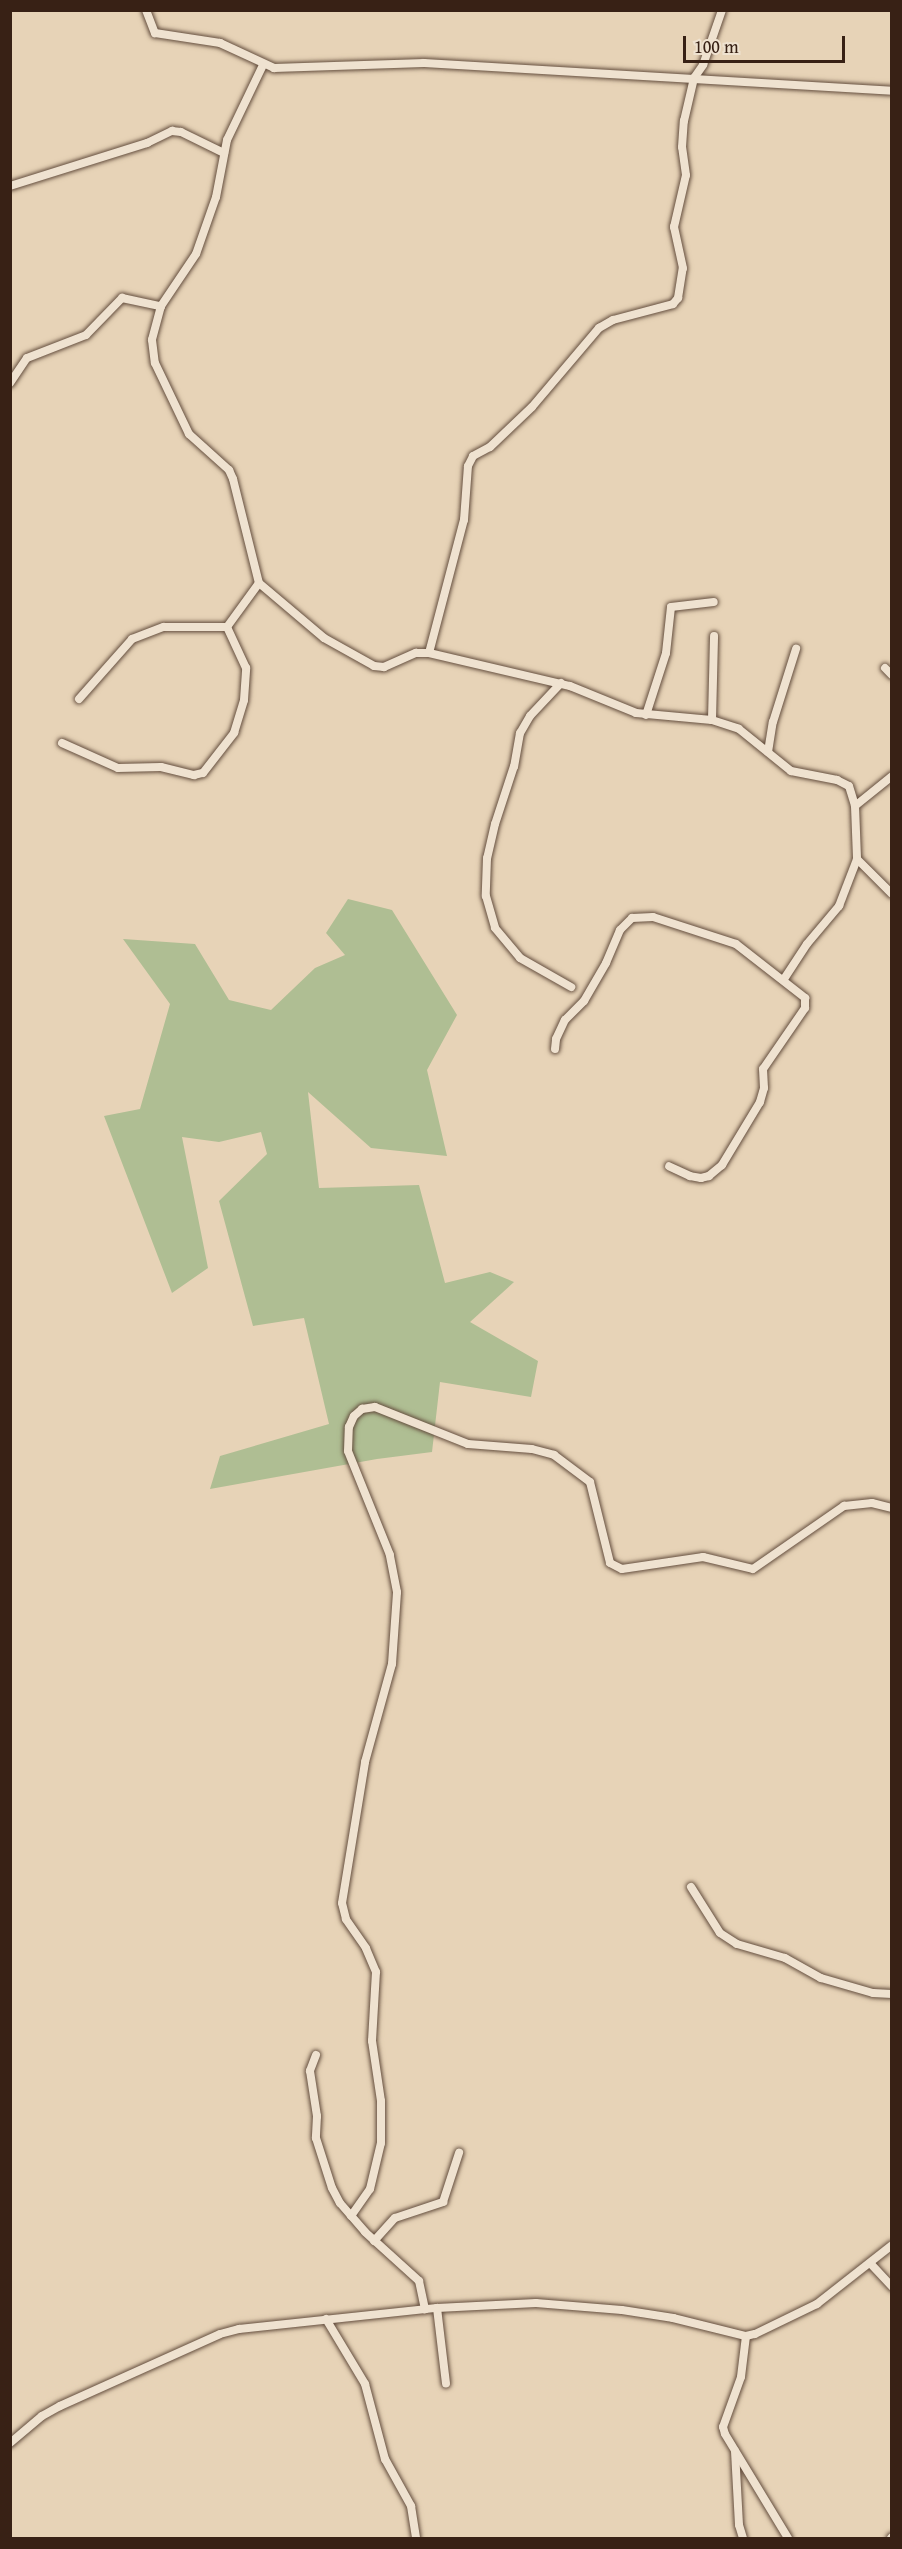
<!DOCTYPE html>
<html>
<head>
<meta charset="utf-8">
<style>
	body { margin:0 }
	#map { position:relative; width:902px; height:2549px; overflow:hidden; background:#e7d3b7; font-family:"Gentium Book Plus",serif }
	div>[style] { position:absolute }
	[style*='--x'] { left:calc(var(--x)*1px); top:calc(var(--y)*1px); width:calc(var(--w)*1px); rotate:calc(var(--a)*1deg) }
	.green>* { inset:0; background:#afbe93 }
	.roads { filter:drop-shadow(0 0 2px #644e3e) drop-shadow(0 0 2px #644e3e) }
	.minor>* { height:8px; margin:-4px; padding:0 4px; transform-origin:4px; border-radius:4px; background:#efe2d0 }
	span { translate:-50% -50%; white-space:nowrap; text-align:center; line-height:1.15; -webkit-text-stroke:5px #efe2d0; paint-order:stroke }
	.frame { position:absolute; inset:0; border:12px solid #382115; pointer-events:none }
	.scale { position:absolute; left:683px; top:36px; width:162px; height:27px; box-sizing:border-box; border:3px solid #382115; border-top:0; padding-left:8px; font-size:18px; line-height:21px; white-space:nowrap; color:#382115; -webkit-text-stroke:4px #efe2d0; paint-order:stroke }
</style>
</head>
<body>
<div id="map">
	<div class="green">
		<i style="clip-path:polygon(348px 899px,392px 910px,457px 1015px,427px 1070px,447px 1156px,371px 1148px,308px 1092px,319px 1188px,419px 1185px,445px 1283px,490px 1272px,514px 1282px,470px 1322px,538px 1361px,531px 1397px,440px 1382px,432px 1452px,377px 1459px,210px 1489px,220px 1456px,329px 1424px,304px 1318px,253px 1326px,219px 1201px,267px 1154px,261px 1132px,219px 1142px,182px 1137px,208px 1268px,172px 1293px,104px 1116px,140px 1109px,170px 1004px,123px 939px,195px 944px,229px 1000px,271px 1010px,315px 968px,345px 955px,326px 933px)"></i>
	</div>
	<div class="roads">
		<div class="minor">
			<i style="--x:146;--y:10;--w:25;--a:69"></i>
			<i style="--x:155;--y:33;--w:66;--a:8.7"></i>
			<i style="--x:220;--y:43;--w:60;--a:24.8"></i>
			<i style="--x:274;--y:68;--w:150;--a:-1.9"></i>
			<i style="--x:424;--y:63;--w:469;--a:3.4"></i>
			<i style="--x:263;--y:65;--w:83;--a:115.6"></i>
			<i style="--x:227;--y:140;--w:58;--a:100.9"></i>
			<i style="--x:216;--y:197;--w:60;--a:109.3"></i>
			<i style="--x:196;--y:254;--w:63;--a:123.9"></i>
			<i style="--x:161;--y:306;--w:35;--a:105"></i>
			<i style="--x:152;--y:340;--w:23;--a:83"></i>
			<i style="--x:155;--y:363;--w:79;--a:64.4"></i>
			<i style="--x:189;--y:434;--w:54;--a:42"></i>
			<i style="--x:229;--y:470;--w:10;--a:66"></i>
			<i style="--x:233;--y:479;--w:107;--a:76"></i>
			<i style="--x:259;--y:583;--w:85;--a:40.2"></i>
			<i style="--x:324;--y:638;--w:57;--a:29.2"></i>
			<i style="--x:374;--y:666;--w:10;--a:6"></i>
			<i style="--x:384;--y:667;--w:35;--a:-24"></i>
			<i style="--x:416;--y:653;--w:13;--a:0"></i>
			<i style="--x:429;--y:653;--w:145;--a:13.2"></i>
			<i style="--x:570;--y:686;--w:71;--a:22.2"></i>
			<i style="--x:636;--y:713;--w:76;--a:5.3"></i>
			<i style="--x:712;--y:720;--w:28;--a:18"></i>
			<i style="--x:739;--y:729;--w:67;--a:38.9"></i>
			<i style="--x:791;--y:771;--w:47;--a:11.1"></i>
			<i style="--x:837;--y:780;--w:13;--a:27"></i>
			<i style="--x:849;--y:786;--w:21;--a:73"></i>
			<i style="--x:855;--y:806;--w:53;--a:87.8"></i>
			<i style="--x:857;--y:859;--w:49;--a:45"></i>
			<i style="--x:10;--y:186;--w:144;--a:-17.4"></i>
			<i style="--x:147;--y:143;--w:28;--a:-26"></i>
			<i style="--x:172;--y:131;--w:9;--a:6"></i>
			<i style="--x:181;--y:132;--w:48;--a:26"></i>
			<i style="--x:10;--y:383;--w:30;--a:-56"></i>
			<i style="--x:27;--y:358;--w:63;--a:-21.3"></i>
			<i style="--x:86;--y:335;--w:52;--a:-45.8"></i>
			<i style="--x:122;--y:298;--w:40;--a:12"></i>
			<i style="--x:429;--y:653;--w:138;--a:-75.3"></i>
			<i style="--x:464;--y:520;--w:54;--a:-85.8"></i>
			<i style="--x:468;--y:466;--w:11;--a:-63"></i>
			<i style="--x:473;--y:456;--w:19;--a:-28"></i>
			<i style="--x:490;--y:447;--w:58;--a:-43.6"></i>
			<i style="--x:532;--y:407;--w:104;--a:-49.7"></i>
			<i style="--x:599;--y:328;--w:16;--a:-30"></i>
			<i style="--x:613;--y:320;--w:62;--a:-14.9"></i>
			<i style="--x:673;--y:304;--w:8;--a:-50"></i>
			<i style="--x:678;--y:298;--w:30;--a:-81"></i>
			<i style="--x:683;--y:268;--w:42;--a:-102.4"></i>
			<i style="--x:674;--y:227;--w:53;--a:-77"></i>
			<i style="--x:686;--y:175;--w:28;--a:-98"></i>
			<i style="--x:682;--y:147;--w:26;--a:-86"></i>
			<i style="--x:684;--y:121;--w:44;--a:-76.9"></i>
			<i style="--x:694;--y:78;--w:16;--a:-55"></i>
			<i style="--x:703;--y:65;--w:58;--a:-70.9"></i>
			<i style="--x:885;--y:668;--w:10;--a:45"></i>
			<i style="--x:561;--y:683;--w:45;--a:133.2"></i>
			<i style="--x:530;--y:716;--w:20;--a:120"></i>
			<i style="--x:520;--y:733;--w:34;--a:100"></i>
			<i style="--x:514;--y:766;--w:61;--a:108.1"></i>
			<i style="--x:495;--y:824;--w:35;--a:103"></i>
			<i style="--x:487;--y:858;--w:38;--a:92"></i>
			<i style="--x:486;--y:896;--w:33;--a:74"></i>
			<i style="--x:495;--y:928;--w:39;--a:50"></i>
			<i style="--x:520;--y:958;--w:59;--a:29.6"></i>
			<i style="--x:79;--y:699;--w:80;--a:-48.5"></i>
			<i style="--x:132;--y:639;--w:34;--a:-21"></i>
			<i style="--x:164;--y:627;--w:63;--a:0"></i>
			<i style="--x:227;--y:627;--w:54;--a:-54"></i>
			<i style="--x:646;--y:715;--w:65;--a:-72.1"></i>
			<i style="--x:666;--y:653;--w:46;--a:-83.8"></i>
			<i style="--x:671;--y:607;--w:43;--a:-6.6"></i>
			<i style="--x:712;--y:720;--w:84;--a:-88.6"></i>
			<i style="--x:62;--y:743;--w:61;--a:24.1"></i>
			<i style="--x:118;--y:768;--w:43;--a:-1.3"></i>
			<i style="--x:161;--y:767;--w:34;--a:14"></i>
			<i style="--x:194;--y:775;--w:9;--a:-13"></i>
			<i style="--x:203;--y:773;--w:51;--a:-52.2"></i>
			<i style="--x:234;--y:733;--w:34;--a:-73"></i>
			<i style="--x:244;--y:700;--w:32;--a:-86"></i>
			<i style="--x:246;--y:668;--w:45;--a:-114.9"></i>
			<i style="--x:768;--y:752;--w:30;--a:-81"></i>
			<i style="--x:773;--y:722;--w:77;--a:-72.5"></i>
			<i style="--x:855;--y:806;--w:48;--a:-39"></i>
			<i style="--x:784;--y:979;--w:42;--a:-56.7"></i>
			<i style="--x:807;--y:944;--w:50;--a:-49.9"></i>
			<i style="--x:839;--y:906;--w:50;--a:-69"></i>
			<i style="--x:555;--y:1049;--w:10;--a:-84"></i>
			<i style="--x:556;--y:1039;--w:21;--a:-65"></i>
			<i style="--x:565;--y:1020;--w:27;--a:-45"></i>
			<i style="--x:584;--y:1001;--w:44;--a:-59.9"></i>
			<i style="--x:606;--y:963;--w:36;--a:-67"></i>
			<i style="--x:620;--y:930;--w:17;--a:-45"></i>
			<i style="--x:632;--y:918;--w:21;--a:-3"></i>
			<i style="--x:653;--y:917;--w:87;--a:18"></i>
			<i style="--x:736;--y:944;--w:88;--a:38"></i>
			<i style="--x:805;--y:998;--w:10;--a:90"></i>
			<i style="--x:805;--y:1008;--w:74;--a:124.5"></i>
			<i style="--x:763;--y:1069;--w:19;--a:87"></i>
			<i style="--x:764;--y:1088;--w:15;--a:106"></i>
			<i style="--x:760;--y:1102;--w:74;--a:121.1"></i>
			<i style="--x:722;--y:1165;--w:17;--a:140"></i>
			<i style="--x:709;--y:1176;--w:8;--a:166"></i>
			<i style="--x:701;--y:1178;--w:11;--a:-170"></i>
			<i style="--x:690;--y:1176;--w:23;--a:-155"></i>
			<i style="--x:691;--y:1887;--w:54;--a:57.8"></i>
			<i style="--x:720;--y:1933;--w:20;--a:33"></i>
			<i style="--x:737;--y:1944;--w:50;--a:16.3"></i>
			<i style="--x:785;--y:1958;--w:41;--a:29.1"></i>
			<i style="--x:821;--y:1978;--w:54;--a:16.1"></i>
			<i style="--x:873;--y:1993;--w:19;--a:3"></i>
			<i style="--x:316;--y:2055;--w:17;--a:111"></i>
			<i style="--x:310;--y:2071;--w:46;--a:81.2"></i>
			<i style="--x:317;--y:2116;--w:22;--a:93"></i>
			<i style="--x:316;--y:2138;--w:52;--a:72.3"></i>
			<i style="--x:332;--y:2188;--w:17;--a:62"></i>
			<i style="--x:340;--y:2203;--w:38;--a:49"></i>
			<i style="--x:365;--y:2232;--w:73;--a:42.2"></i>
			<i style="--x:419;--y:2281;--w:29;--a:78"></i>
			<i style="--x:351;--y:2216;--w:33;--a:-55"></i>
			<i style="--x:370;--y:2189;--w:47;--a:-76.6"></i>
			<i style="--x:381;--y:2143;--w:42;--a:-90"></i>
			<i style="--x:381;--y:2101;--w:61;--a:-98.5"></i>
			<i style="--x:372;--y:2041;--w:69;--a:-86.7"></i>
			<i style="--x:376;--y:1972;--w:26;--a:-113"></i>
			<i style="--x:366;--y:1948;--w:35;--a:-125"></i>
			<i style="--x:346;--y:1919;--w:16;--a:-104"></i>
			<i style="--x:342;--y:1903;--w:143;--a:-80.7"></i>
			<i style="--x:365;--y:1762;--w:102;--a:-74.6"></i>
			<i style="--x:392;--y:1664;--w:72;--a:-86"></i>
			<i style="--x:397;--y:1592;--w:38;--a:-101"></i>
			<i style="--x:390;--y:1555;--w:112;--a:-112"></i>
			<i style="--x:348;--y:1451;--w:24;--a:-88"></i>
			<i style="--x:349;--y:1427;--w:12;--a:-66"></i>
			<i style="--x:354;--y:1416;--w:11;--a:-41"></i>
			<i style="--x:362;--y:1409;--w:13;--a:-9"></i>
			<i style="--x:375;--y:1407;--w:100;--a:21.7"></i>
			<i style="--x:468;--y:1444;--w:64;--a:4.5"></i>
			<i style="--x:532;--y:1449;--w:23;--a:15"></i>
			<i style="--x:554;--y:1455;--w:45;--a:36.9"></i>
			<i style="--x:590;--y:1482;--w:83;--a:76.1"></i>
			<i style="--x:610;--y:1563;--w:13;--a:27"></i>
			<i style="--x:622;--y:1569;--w:82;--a:-8.4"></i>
			<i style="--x:703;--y:1557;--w:51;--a:13.5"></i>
			<i style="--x:753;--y:1569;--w:111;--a:-34.7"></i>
			<i style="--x:844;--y:1506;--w:28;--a:-6"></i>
			<i style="--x:872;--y:1503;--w:21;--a:14"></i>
			<i style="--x:374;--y:2241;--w:31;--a:-48"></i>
			<i style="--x:395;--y:2218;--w:51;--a:-18.4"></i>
			<i style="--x:443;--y:2202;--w:52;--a:-71.9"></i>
			<i style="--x:870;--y:2263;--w:33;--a:47"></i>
			<i style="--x:437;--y:2308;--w:76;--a:83.2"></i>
			<i style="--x:326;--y:2319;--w:76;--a:59"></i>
			<i style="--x:365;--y:2384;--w:78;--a:75.1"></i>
			<i style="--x:385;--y:2459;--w:54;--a:61"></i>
			<i style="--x:411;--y:2506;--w:32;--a:81"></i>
			<i style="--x:746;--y:2336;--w:41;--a:97"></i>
			<i style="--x:741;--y:2377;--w:53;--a:109.8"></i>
			<i style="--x:723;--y:2427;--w:7;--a:74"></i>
			<i style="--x:725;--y:2434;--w:122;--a:58.8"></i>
			<i style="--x:10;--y:2443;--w:42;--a:-40.2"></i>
			<i style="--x:42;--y:2416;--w:21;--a:-29"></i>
			<i style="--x:60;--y:2406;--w:175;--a:-24.2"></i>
			<i style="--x:220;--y:2334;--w:20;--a:-15"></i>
			<i style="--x:239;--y:2329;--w:199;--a:-6.1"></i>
			<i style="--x:437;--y:2308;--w:99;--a:-2.9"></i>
			<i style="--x:536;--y:2303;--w:86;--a:4.7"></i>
			<i style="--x:622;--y:2310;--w:52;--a:8.9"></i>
			<i style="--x:673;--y:2318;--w:75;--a:13.9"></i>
			<i style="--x:746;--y:2336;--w:9;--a:-13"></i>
			<i style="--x:755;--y:2334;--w:69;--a:-25.8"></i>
			<i style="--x:817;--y:2304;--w:95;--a:-38.2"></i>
			<i style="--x:735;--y:2451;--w:74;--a:86.9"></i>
			<i style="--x:739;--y:2525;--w:14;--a:73"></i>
			<i style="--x:891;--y:2538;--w:1;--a:-45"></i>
		</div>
	</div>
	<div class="frame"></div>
	<div class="scale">100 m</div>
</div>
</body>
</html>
